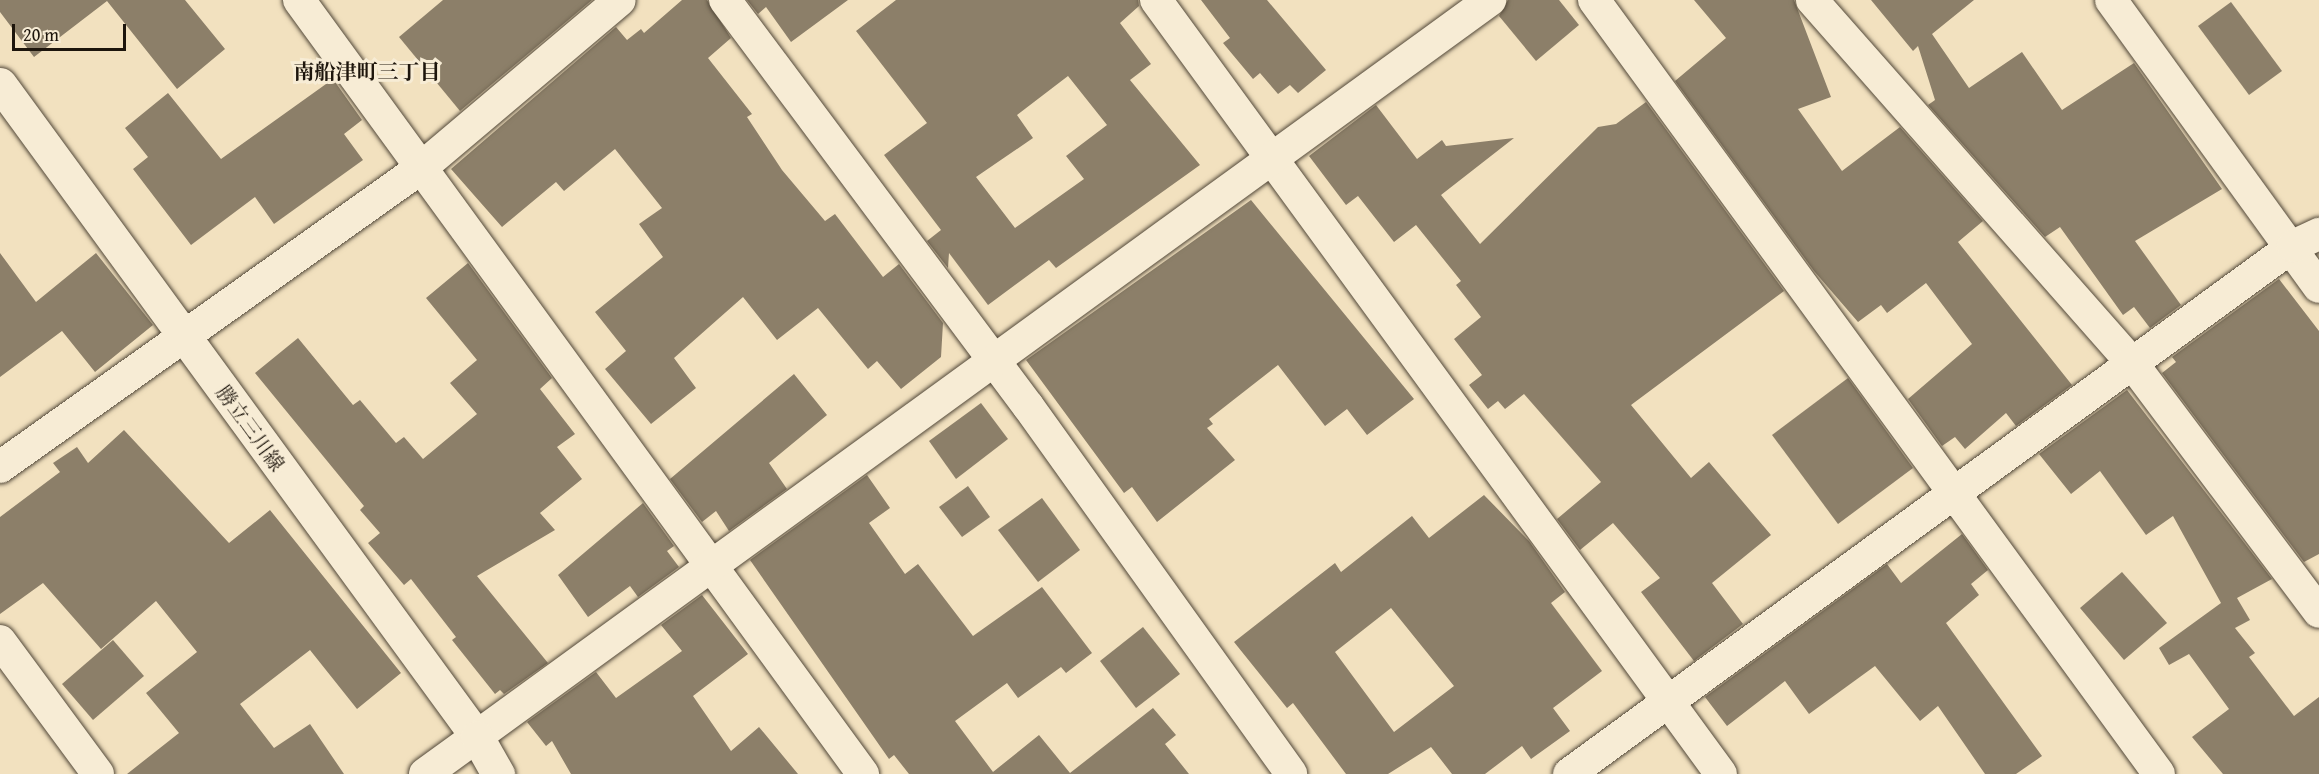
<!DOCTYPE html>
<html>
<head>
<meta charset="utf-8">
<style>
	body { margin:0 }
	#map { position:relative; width:2319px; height:774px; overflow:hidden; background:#f2e1bf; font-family:"Gentium Book Plus","Noto Serif JP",serif }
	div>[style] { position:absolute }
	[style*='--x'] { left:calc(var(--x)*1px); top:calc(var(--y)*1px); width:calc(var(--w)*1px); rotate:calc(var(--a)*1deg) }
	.building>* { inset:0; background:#8c7f69 }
	.roads { filter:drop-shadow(0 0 2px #524839) drop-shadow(0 0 2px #524839) }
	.street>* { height:32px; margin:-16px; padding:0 16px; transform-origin:16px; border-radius:16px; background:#f7ecd5 }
	.secondary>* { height:33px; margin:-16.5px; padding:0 16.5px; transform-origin:16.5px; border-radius:16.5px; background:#f7ecd5 }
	span { translate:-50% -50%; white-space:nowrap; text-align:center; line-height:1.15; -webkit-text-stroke:6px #f7ecd5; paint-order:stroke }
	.street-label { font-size:20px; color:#1d150c }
	.neighbourhood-label { font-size:21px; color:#1d150c; font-weight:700 }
	.scale { position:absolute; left:12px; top:24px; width:114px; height:27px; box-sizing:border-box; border:3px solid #1d150c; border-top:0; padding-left:8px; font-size:18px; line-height:21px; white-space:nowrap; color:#1d150c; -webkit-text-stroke:4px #f7ecd5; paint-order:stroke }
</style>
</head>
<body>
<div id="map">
	<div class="building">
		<i style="clip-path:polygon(0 0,185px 0,225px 49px,177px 89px,107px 1px,34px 57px,0 12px)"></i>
		<i style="clip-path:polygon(443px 0,592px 0,460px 111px,399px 37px)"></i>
		<i style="clip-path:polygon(682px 0,707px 0,731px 38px,708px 58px,752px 114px,747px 117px,782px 170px,825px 221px,835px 214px,883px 277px,899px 264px,943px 323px,941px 357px,901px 389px,877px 361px,868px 369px,818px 308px,777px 340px,743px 297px,674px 358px,696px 388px,651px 424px,605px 369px,626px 351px,595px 312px,663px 257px,639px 224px,662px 208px,615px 149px,564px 191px,556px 182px,502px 227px,451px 169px,616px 27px,627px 40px,641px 29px,644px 33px)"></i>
		<i style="clip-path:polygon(747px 0,848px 0,791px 42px,766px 7px,758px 14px)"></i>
		<i style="clip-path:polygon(evenodd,896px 0,1138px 0,1139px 6px,1120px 23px,1151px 64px,1130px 80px,1200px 165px,1056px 268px,1049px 260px,988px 305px,949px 253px,948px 268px,927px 241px,941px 230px,884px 155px,927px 123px,856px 31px,896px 0,1068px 76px,1107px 125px,1066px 156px,1084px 179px,1015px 228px,976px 177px,1033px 138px,1017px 115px,1068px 76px)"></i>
		<i style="clip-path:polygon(1201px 0,1267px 0,1326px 70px,1298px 93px,1290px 85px,1278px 94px,1260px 73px,1253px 79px,1223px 43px,1230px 38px)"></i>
		<i style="clip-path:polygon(1508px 0,1559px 0,1579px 25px,1536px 61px,1499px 16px)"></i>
		<i style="clip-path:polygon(1694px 0,1794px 0,1831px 97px,1798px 109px,1842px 171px,1900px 127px,1983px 221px,1958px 242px,2072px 385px,2016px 426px,2006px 413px,1965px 449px,1955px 437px,1942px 446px,1908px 399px,1972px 344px,1926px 283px,1887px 313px,1881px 305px,1858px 322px,1814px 271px,1675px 81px,1726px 38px)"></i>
		<i style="clip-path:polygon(1871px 0,1974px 0,1932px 34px,1969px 88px,2022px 52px,2062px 110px,2134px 63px,2222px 189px,2135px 241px,2181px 305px,2150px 328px,2134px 307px,2123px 315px,2060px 227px,2045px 237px,1928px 105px,1935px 100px,1918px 46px,1913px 51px)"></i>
		<i style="clip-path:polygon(2231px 2px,2282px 71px,2249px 95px,2198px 26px)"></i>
		<i style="clip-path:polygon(333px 79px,362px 120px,344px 134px,363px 160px,274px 224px,255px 197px,191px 245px,133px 169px,148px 157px,125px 128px,168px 93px,221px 159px)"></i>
		<i style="clip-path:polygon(1646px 102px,1784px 291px,1631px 405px,1691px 478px,1709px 462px,1771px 535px,1712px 583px,1743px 624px,1694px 661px,1641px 592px,1660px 578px,1613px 523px,1580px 550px,1557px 519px,1601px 482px,1524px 394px,1505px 409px,1498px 401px,1488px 409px,1469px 385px,1482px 375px,1454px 339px,1481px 317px,1456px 285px,1461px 281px,1416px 225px,1394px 242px,1358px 196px,1346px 205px,1309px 156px,1376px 105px,1417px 159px,1442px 140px,1446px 146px,1514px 138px,1441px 195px,1480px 244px,1598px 127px,1616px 124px)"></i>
		<i style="clip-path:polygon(1251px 200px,1414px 399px,1367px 435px,1347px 409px,1325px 426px,1278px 365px,1209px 419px,1213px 424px,1207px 428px,1235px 460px,1157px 522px,1132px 487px,1124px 493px,1026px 360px)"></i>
		<i style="clip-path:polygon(0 253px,36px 302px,96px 253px,153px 325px,95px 372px,62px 331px,0 377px)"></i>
		<i style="clip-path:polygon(468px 263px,552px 378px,540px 389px,575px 434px,557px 447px,582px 479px,540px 513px,555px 530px,477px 576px,548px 663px,504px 694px,500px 690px,495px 694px,452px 640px,456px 637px,411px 579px,404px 585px,368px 543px,380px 533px,360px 510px,364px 506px,255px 373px,298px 338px,353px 405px,360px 400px,396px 443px,404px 437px,423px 459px,477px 414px,450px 383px,477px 360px,426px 298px)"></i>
		<i style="clip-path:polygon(2279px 279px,2319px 331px,2319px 554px,2304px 562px,2162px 373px,2176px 362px,2172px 357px)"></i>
		<i style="clip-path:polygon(794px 374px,827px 415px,769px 463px,787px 489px,729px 531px,716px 511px,702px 522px,670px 479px)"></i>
		<i style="clip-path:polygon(1848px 378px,1913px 468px,1838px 524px,1772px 435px)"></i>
		<i style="clip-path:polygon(2127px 390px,2272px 579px,2237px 598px,2250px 620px,2235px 628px,2255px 653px,2249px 657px,2294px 716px,2319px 697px,2319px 774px,2223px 774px,2192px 737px,2229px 709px,2189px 654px,2169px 665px,2159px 648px,2221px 603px,2173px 516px,2146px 535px,2100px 471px,2071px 494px,2039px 454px)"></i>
		<i style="clip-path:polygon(981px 403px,1008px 439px,956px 479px,929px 441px)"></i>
		<i style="clip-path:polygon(124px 430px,229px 543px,270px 510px,401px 673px,357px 709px,310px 650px,240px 704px,274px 748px,310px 724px,344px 774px,127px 774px,179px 733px,146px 693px,197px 652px,156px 601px,101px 649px,43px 583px,0 614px,0 517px,60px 472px,53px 463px,77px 447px,88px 463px)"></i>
		<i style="clip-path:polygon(867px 475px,890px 508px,869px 523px,905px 574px,918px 564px,973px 636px,1042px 587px,1092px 653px,1066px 673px,1061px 667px,1018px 698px,1007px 683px,955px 721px,993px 772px,1039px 735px,1070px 773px,1153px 708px,1176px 735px,1165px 744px,1189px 774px,909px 774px,894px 755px,889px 759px,750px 560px)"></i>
		<i style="clip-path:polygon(968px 486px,990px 517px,962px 537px,939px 507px)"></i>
		<i style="clip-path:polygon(evenodd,1484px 495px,1529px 541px,1565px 592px,1551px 603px,1602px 671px,1553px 708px,1570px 731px,1531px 759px,1522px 746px,1485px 774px,1452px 774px,1431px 747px,1388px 774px,1346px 774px,1293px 703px,1287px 708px,1234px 642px,1335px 563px,1341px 572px,1412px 516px,1429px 538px,1484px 495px,1391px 608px,1454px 686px,1394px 732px,1335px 652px,1391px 608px)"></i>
		<i style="clip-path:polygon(1042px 498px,1080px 550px,1038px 582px,998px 530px)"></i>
		<i style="clip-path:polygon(643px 503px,674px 546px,667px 551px,679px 567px,638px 597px,630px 586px,588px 617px,558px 575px)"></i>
		<i style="clip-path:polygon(1962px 534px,1988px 570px,1971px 584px,1979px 595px,1946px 623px,2042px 756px,2016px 774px,1985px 774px,1938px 706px,1920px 721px,1875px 666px,1809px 714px,1785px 681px,1727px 726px,1705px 697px,1887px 564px,1901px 583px)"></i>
		<i style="clip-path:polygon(2122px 572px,2167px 623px,2124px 660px,2080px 608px)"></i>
		<i style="clip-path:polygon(702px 595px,748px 654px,693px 696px,731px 751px,759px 727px,798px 774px,571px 774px,552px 741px,546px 746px,527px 722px,596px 672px,616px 698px,682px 651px,661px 625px)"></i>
		<i style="clip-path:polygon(1143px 627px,1180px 674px,1136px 708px,1100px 661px)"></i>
		<i style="clip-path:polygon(113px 640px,144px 676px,93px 720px,62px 684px)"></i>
	</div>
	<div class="roads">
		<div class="street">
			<i style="--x:299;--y:0;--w:958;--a:53.92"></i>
			<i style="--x:725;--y:0;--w:507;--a:53.27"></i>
			<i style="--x:1028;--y:406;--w:452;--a:54.4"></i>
			<i style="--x:1156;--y:0;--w:958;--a:53.87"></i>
			<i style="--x:1594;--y:0;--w:958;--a:53.87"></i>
			<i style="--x:1812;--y:0;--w:484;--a:48.6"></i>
			<i style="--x:2132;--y:363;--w:311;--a:53.1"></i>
			<i style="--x:2111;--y:0;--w:354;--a:54.1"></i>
			<i style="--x:0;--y:467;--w:516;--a:-35.38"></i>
			<i style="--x:421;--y:168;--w:260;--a:-40.2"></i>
			<i style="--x:0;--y:641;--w:165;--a:53.6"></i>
			<i style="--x:425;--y:774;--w:1317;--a:-36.01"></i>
			<i style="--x:1569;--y:774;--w:896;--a:-36.1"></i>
			<i style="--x:2293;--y:246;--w:29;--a:-25"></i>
		</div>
		<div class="secondary">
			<i style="--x:0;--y:84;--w:809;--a:53.85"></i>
			<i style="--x:477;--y:737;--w:43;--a:60.4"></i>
		</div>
	</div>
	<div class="street-label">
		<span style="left:251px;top:428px;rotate:54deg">勝立三川線</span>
	</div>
	<div class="neighbourhood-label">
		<span style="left:367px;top:72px">南船津町三丁目</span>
	</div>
	<div class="scale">20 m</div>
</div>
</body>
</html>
